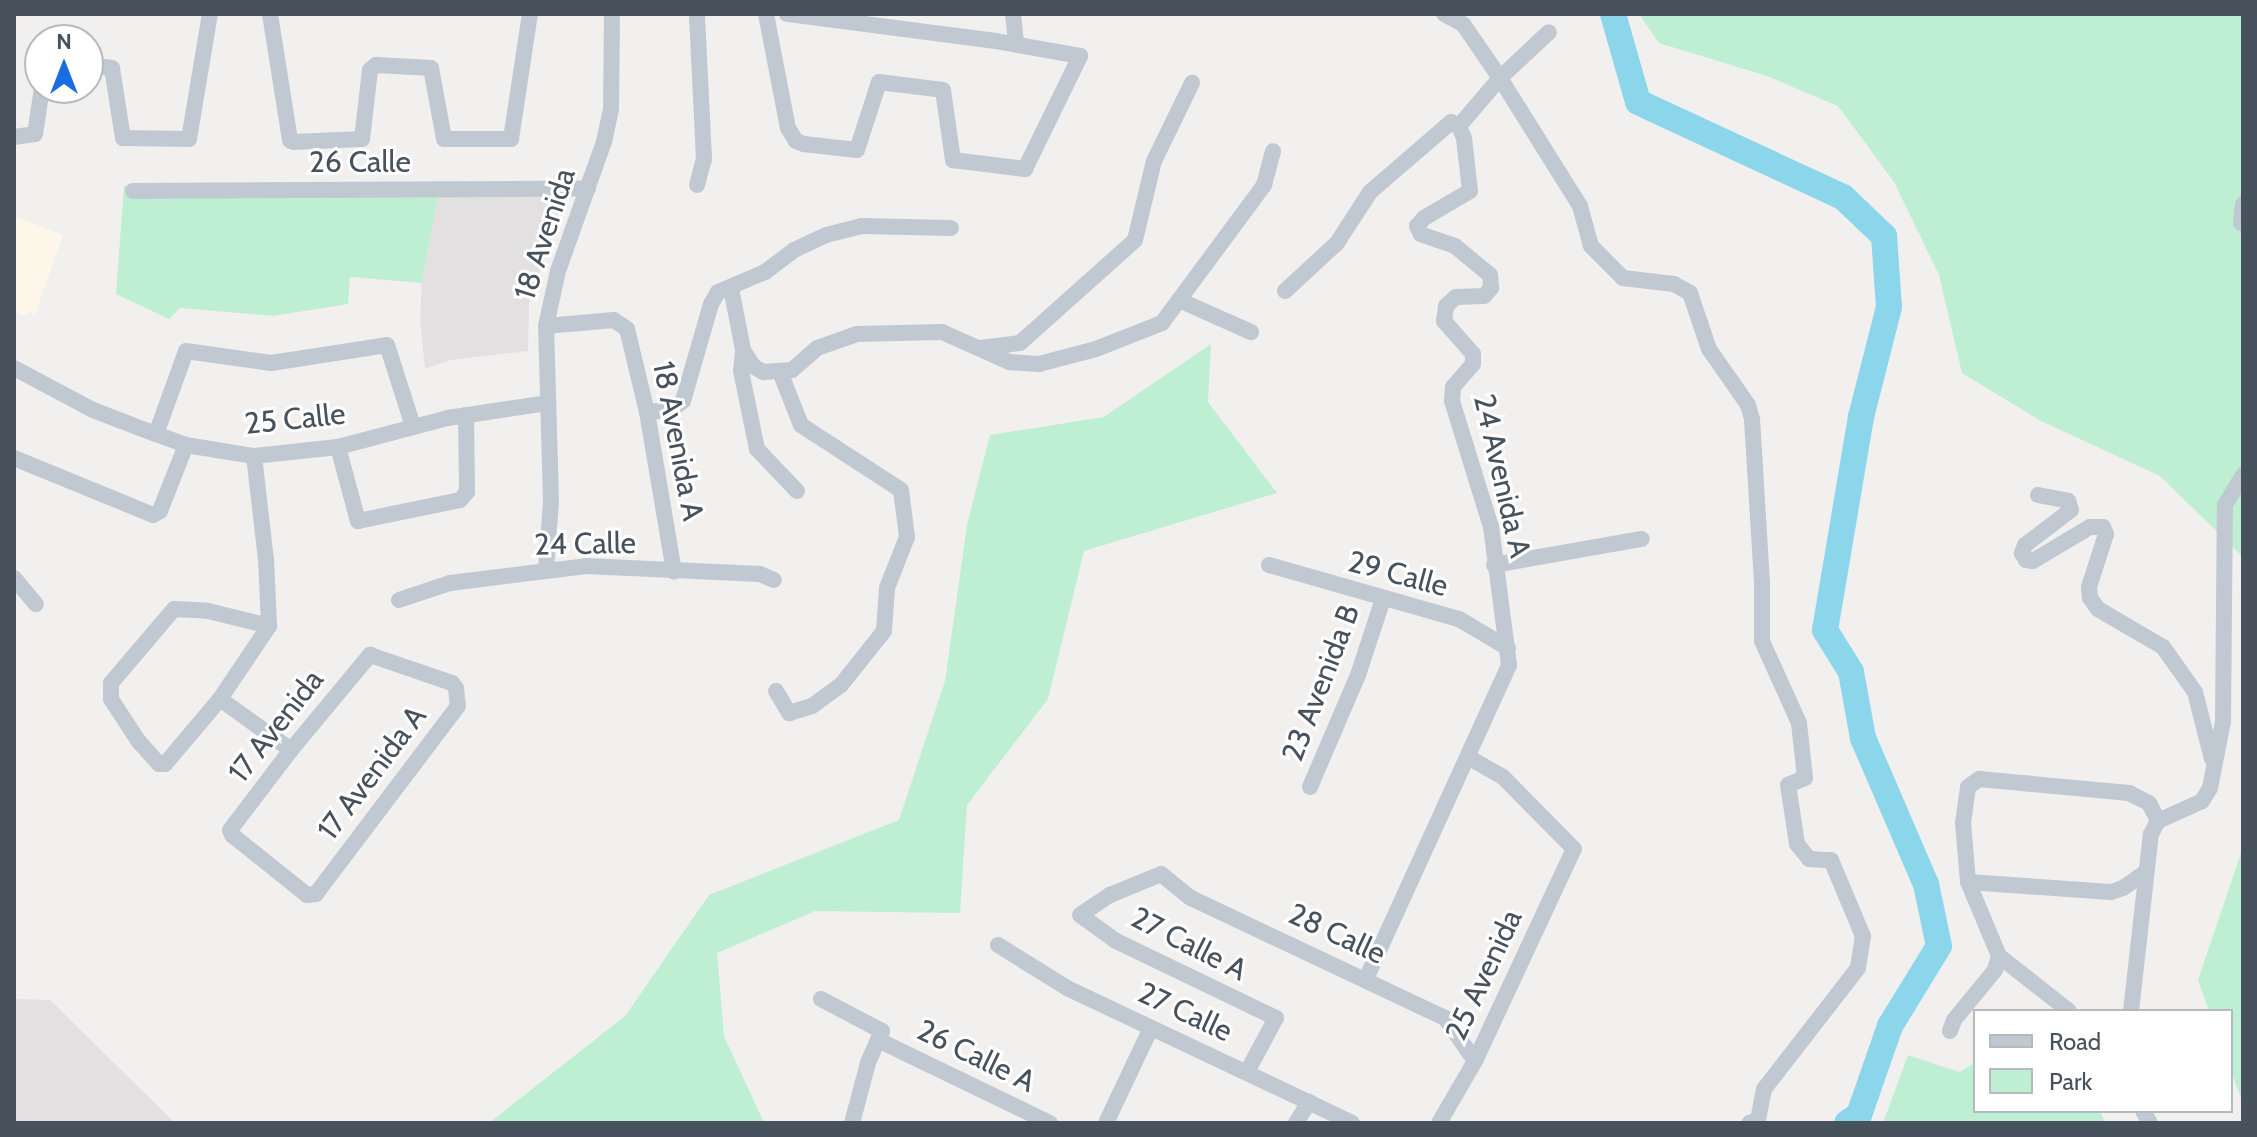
<!DOCTYPE html>
<html>
<head>
<meta charset="utf-8">
<style>
	body { margin:0 }
	#map { position:relative; width:2257px; height:1137px; overflow:hidden; background:#f2efef; font-family:Cabin,sans-serif }
	div>[style] { position:absolute }
	[style*='--x'] { left:calc(var(--x)*1px); top:calc(var(--y)*1px); width:calc(var(--w)*1px); rotate:calc(var(--a)*1deg) }
	.commercial>* { inset:0; background:#fcf7e9 }
	.education>* { inset:0; background:#e3e0e1 }
	.green>* { inset:0; background:#beefd2 }
	.river>* { height:26px; margin:-13px; padding:0 13px; transform-origin:13px; border-radius:13px; background:#8cd6ec }
	.street>* { height:16px; margin:-8px; padding:0 8px; transform-origin:8px; border-radius:8px; background:#c0c9d1 }
	span { translate:-50% -50%; white-space:nowrap; text-align:center; line-height:1.15; -webkit-text-stroke:6px #fff; paint-order:stroke }
	.street-label { font-size:30px; color:#47525d }
	.frame { position:absolute; inset:0; border:16px solid #47525d; pointer-events:none }
	.legend { position:absolute; left:1973px; top:1009px; width:260px; height:104px; box-sizing:border-box; background:#fff; border:2px solid #b5babe; margin:0; padding:10px 14px; list-style:none; font-size:24px; color:#47525d }
	.legend li { display:flex; align-items:center; gap:16px; height:40px }
	.legend b { width:40px; border:2px solid #b5babe }
	.north { position:absolute; left:24px; top:24px; width:80px; height:80px; box-sizing:border-box; background:#fff; border:2px solid #b5babe; border-radius:50%; rotate:0deg; font-size:22px; font-weight:700; line-height:32px; text-align:center; color:#47525d }
	.north::after { content:''; display:block; margin:auto; width:28px; height:36px; background:#1a6de1; clip-path:polygon(50% 0,100% 100%,50% 72%,0 100%) }
</style>
</head>
<body>
<div id="map">
	<div class="commercial">
		<i style="clip-path:polygon(14px 216px,63px 235px,35px 315px,29px 312px,24px 316px,14px 311px)"></i>
	</div>
	<div class="education">
		<i style="clip-path:polygon(440px 185px,566px 188px,529px 304px,528px 351px,450px 360px,425px 369px,420px 321px,422px 283px)"></i>
		<i style="clip-path:polygon(14px 999px,50px 1000px,175px 1123px,14px 1123px)"></i>
	</div>
	<div class="green">
		<i style="clip-path:polygon(1639px 14px,2243px 14px,2243px 557px,2160px 476px,2041px 421px,1962px 373px,1939px 275px,1894px 182px,1838px 106px,1767px 76px,1659px 43px)"></i>
		<i style="clip-path:polygon(440px 185px,422px 283px,350px 277px,348px 304px,273px 316px,180px 308px,169px 319px,116px 294px,124px 186px)"></i>
		<i style="clip-path:polygon(1211px 344px,1208px 402px,1277px 493px,1084px 551px,1048px 699px,967px 805px,960px 913px,815px 911px,717px 953px,724px 1036px,764px 1123px,489px 1123px,625px 1016px,709px 895px,899px 820px,945px 681px,967px 525px,990px 435px,1104px 417px)"></i>
		<i style="clip-path:polygon(2243px 847px,2243px 1104px,2231px 1071px,2231px 1011px,2209px 1011px,2198px 980px)"></i>
		<i style="clip-path:polygon(1908px 1055px,1959px 1072px,1975px 1063px,1975px 1111px,2100px 1111px,2105px 1123px,1883px 1123px)"></i>
	</div>
	<div class="river">
		<i style="--x:1613;--y:14;--w:91;--a:74.1"></i>
		<i style="--x:1638;--y:102;--w:226;--a:24.9"></i>
		<i style="--x:1843;--y:197;--w:57;--a:43.6"></i>
		<i style="--x:1884;--y:236;--w:71;--a:86"></i>
		<i style="--x:1889;--y:307;--w:114;--a:104.3"></i>
		<i style="--x:1861;--y:417;--w:216;--a:99.6"></i>
		<i style="--x:1825;--y:630;--w:49;--a:58.2"></i>
		<i style="--x:1851;--y:672;--w:67;--a:79.7"></i>
		<i style="--x:1863;--y:738;--w:159;--a:66.7"></i>
		<i style="--x:1926;--y:884;--w:63;--a:78.2"></i>
		<i style="--x:1939;--y:946;--w:94;--a:121.5"></i>
		<i style="--x:1890;--y:1026;--w:94;--a:109.2"></i>
		<i style="--x:1859;--y:1115;--w:14;--a:146"></i>
	</div>
	<div class="street">
		<i style="--x:270;--y:14;--w:128;--a:81"></i>
		<i style="--x:290;--y:140;--w:4;--a:27"></i>
		<i style="--x:294;--y:142;--w:68;--a:-2.5"></i>
		<i style="--x:362;--y:139;--w:69;--a:-83.4"></i>
		<i style="--x:370;--y:70;--w:8;--a:-40"></i>
		<i style="--x:376;--y:65;--w:55;--a:3.1"></i>
		<i style="--x:431;--y:68;--w:72;--a:79.6"></i>
		<i style="--x:444;--y:139;--w:67;--a:0"></i>
		<i style="--x:511;--y:139;--w:126;--a:-81.4"></i>
		<i style="--x:766;--y:14;--w:116;--a:79.1"></i>
		<i style="--x:788;--y:128;--w:15;--a:58"></i>
		<i style="--x:796;--y:141;--w:9;--a:21"></i>
		<i style="--x:804;--y:144;--w:53;--a:6.5"></i>
		<i style="--x:857;--y:150;--w:71;--a:-72.1"></i>
		<i style="--x:879;--y:82;--w:64;--a:7.1"></i>
		<i style="--x:943;--y:90;--w:71;--a:81.9"></i>
		<i style="--x:953;--y:160;--w:73;--a:7.1"></i>
		<i style="--x:1025;--y:169;--w:126;--a:-64"></i>
		<i style="--x:1080;--y:56;--w:85;--a:-169.9"></i>
		<i style="--x:996;--y:41;--w:211;--a:-172.6"></i>
		<i style="--x:1013;--y:14;--w:31;--a:84"></i>
		<i style="--x:1444;--y:14;--w:21;--a:28"></i>
		<i style="--x:1463;--y:24;--w:65;--a:55.6"></i>
		<i style="--x:1500;--y:78;--w:151;--a:58"></i>
		<i style="--x:1580;--y:206;--w:41;--a:74.6"></i>
		<i style="--x:1591;--y:246;--w:45;--a:45"></i>
		<i style="--x:1623;--y:278;--w:51;--a:6.7"></i>
		<i style="--x:1674;--y:284;--w:18;--a:29"></i>
		<i style="--x:1690;--y:293;--w:59;--a:71.3"></i>
		<i style="--x:1709;--y:349;--w:68;--a:55.1"></i>
		<i style="--x:1748;--y:405;--w:15;--a:74"></i>
		<i style="--x:1752;--y:419;--w:165;--a:86.5"></i>
		<i style="--x:1762;--y:584;--w:57;--a:90"></i>
		<i style="--x:1762;--y:641;--w:90;--a:65.7"></i>
		<i style="--x:1799;--y:723;--w:55;--a:83.8"></i>
		<i style="--x:1805;--y:778;--w:18;--a:158"></i>
		<i style="--x:1788;--y:785;--w:60;--a:81.3"></i>
		<i style="--x:1797;--y:844;--w:19;--a:51"></i>
		<i style="--x:1809;--y:859;--w:22;--a:3"></i>
		<i style="--x:1831;--y:860;--w:82;--a:67.2"></i>
		<i style="--x:1863;--y:936;--w:32;--a:99"></i>
		<i style="--x:1858;--y:968;--w:153;--a:127.8"></i>
		<i style="--x:1764;--y:1089;--w:32;--a:101"></i>
		<i style="--x:1758;--y:1120;--w:9;--a:162"></i>
		<i style="--x:88;--y:65;--w:24;--a:7"></i>
		<i style="--x:112;--y:68;--w:71;--a:81.1"></i>
		<i style="--x:123;--y:138;--w:66;--a:0.9"></i>
		<i style="--x:189;--y:139;--w:127;--a:-80.5"></i>
		<i style="--x:14;--y:137;--w:21;--a:-8"></i>
		<i style="--x:35;--y:134;--w:47;--a:-81.3"></i>
		<i style="--x:697;--y:185;--w:27;--a:-75"></i>
		<i style="--x:704;--y:159;--w:145;--a:-92.8"></i>
		<i style="--x:133;--y:191;--w:455;--a:-0.3"></i>
		<i style="--x:2241;--y:223;--w:19;--a:-84"></i>
		<i style="--x:731;--y:288;--w:63;--a:79"></i>
		<i style="--x:743;--y:350;--w:19;--a:58"></i>
		<i style="--x:753;--y:366;--w:12;--a:31"></i>
		<i style="--x:763;--y:372;--w:29;--a:-4"></i>
		<i style="--x:792;--y:370;--w:33;--a:-41"></i>
		<i style="--x:817;--y:348;--w:42;--a:-19.3"></i>
		<i style="--x:857;--y:334;--w:85;--a:-1.3"></i>
		<i style="--x:942;--y:332;--w:73;--a:24.1"></i>
		<i style="--x:1009;--y:362;--w:30;--a:4"></i>
		<i style="--x:1039;--y:364;--w:59;--a:-14.7"></i>
		<i style="--x:1096;--y:349;--w:71;--a:-21.5"></i>
		<i style="--x:1162;--y:323;--w:172;--a:-53.5"></i>
		<i style="--x:1264;--y:185;--w:35;--a:-75"></i>
		<i style="--x:1285;--y:291;--w:71;--a:-42.7"></i>
		<i style="--x:1337;--y:243;--w:61;--a:-57.1"></i>
		<i style="--x:1370;--y:192;--w:107;--a:-40.8"></i>
		<i style="--x:1451;--y:122;--w:9;--a:27"></i>
		<i style="--x:1459;--y:126;--w:63;--a:-49.5"></i>
		<i style="--x:1500;--y:78;--w:67;--a:-43.2"></i>
		<i style="--x:1179;--y:300;--w:79;--a:24"></i>
		<i style="--x:546;--y:326;--w:68;--a:-5"></i>
		<i style="--x:614;--y:320;--w:16;--a:35"></i>
		<i style="--x:627;--y:329;--w:85;--a:76.5"></i>
		<i style="--x:647;--y:412;--w:162;--a:80.4"></i>
		<i style="--x:980;--y:348;--w:40;--a:-7.1"></i>
		<i style="--x:1020;--y:343;--w:154;--a:-41.8"></i>
		<i style="--x:1135;--y:240;--w:81;--a:-76.5"></i>
		<i style="--x:1154;--y:161;--w:87;--a:-64"></i>
		<i style="--x:743;--y:350;--w:21;--a:95"></i>
		<i style="--x:741;--y:371;--w:80;--a:78.4"></i>
		<i style="--x:757;--y:449;--w:58;--a:46.4"></i>
		<i style="--x:14;--y:368;--w:89;--a:28"></i>
		<i style="--x:93;--y:410;--w:67;--a:20.9"></i>
		<i style="--x:156;--y:434;--w:32;--a:20"></i>
		<i style="--x:186;--y:445;--w:69;--a:9.2"></i>
		<i style="--x:254;--y:456;--w:84;--a:-6.1"></i>
		<i style="--x:338;--y:447;--w:114;--a:-14.8"></i>
		<i style="--x:448;--y:418;--w:100;--a:-8.6"></i>
		<i style="--x:647;--y:412;--w:24;--a:-5"></i>
		<i style="--x:671;--y:410;--w:15;--a:-37"></i>
		<i style="--x:683;--y:401;--w:101;--a:-73.9"></i>
		<i style="--x:711;--y:304;--w:14;--a:-60"></i>
		<i style="--x:718;--y:292;--w:51;--a:-23.1"></i>
		<i style="--x:765;--y:272;--w:36;--a:-37"></i>
		<i style="--x:794;--y:250;--w:35;--a:-25"></i>
		<i style="--x:826;--y:235;--w:36;--a:-14"></i>
		<i style="--x:861;--y:226;--w:90;--a:1.3"></i>
		<i style="--x:156;--y:434;--w:88;--a:-70.1"></i>
		<i style="--x:186;--y:351;--w:86;--a:8"></i>
		<i style="--x:271;--y:363;--w:117;--a:-8.8"></i>
		<i style="--x:387;--y:345;--w:85;--a:72.2"></i>
		<i style="--x:338;--y:447;--w:77;--a:74.9"></i>
		<i style="--x:358;--y:521;--w:104;--a:-11.6"></i>
		<i style="--x:460;--y:500;--w:11;--a:-49"></i>
		<i style="--x:467;--y:492;--w:77;--a:-90.7"></i>
		<i style="--x:254;--y:456;--w:104;--a:83.4"></i>
		<i style="--x:266;--y:559;--w:67;--a:87.4"></i>
		<i style="--x:269;--y:626;--w:88;--a:123.9"></i>
		<i style="--x:220;--y:699;--w:85;--a:130.2"></i>
		<i style="--x:165;--y:764;--w:6;--a:180"></i>
		<i style="--x:159;--y:764;--w:30;--a:-132"></i>
		<i style="--x:139;--y:742;--w:51;--a:-123.1"></i>
		<i style="--x:111;--y:699;--w:16;--a:-90"></i>
		<i style="--x:111;--y:683;--w:97;--a:-49.6"></i>
		<i style="--x:174;--y:609;--w:34;--a:3"></i>
		<i style="--x:208;--y:611;--w:63;--a:13.8"></i>
		<i style="--x:14;--y:458;--w:150;--a:22.3"></i>
		<i style="--x:153;--y:515;--w:8;--a:-30"></i>
		<i style="--x:160;--y:511;--w:71;--a:-68.5"></i>
		<i style="--x:2038;--y:495;--w:31;--a:11"></i>
		<i style="--x:2068;--y:501;--w:9;--a:72"></i>
		<i style="--x:2071;--y:510;--w:58;--a:142.7"></i>
		<i style="--x:2025;--y:545;--w:9;--a:111"></i>
		<i style="--x:2022;--y:553;--w:8;--a:60"></i>
		<i style="--x:2026;--y:560;--w:7;--a:8"></i>
		<i style="--x:2033;--y:561;--w:66;--a:-30.8"></i>
		<i style="--x:2090;--y:527;--w:13;--a:0"></i>
		<i style="--x:2103;--y:527;--w:8;--a:67"></i>
		<i style="--x:2106;--y:534;--w:56;--a:107.8"></i>
		<i style="--x:2089;--y:587;--w:11;--a:85"></i>
		<i style="--x:2090;--y:598;--w:14;--a:54"></i>
		<i style="--x:2098;--y:609;--w:75;--a:30.3"></i>
		<i style="--x:2163;--y:647;--w:55;--a:54.6"></i>
		<i style="--x:2195;--y:692;--w:69;--a:75.8"></i>
		<i style="--x:1269;--y:565;--w:198;--a:15.9"></i>
		<i style="--x:1459;--y:619;--w:57;--a:30.6"></i>
		<i style="--x:1494;--y:565;--w:150;--a:-10"></i>
		<i style="--x:546;--y:569;--w:68;--a:-85.8"></i>
		<i style="--x:551;--y:501;--w:175;--a:-91.6"></i>
		<i style="--x:546;--y:326;--w:56;--a:-77.7"></i>
		<i style="--x:558;--y:271;--w:137;--a:-70.4"></i>
		<i style="--x:604;--y:142;--w:34;--a:-78"></i>
		<i style="--x:611;--y:109;--w:95;--a:-89.4"></i>
		<i style="--x:14;--y:578;--w:34;--a:50"></i>
		<i style="--x:399;--y:600;--w:54;--a:-18.4"></i>
		<i style="--x:450;--y:583;--w:137;--a:-7.1"></i>
		<i style="--x:586;--y:566;--w:174;--a:2.6"></i>
		<i style="--x:760;--y:574;--w:15;--a:23"></i>
		<i style="--x:370;--y:655;--w:87;--a:18.9"></i>
		<i style="--x:452;--y:683;--w:6;--a:51"></i>
		<i style="--x:456;--y:688;--w:18;--a:84"></i>
		<i style="--x:458;--y:706;--w:236;--a:127.1"></i>
		<i style="--x:316;--y:894;--w:9;--a:174"></i>
		<i style="--x:307;--y:895;--w:96;--a:-141.3"></i>
		<i style="--x:232;--y:835;--w:5;--a:-112"></i>
		<i style="--x:230;--y:830;--w:101;--a:-52.7"></i>
		<i style="--x:291;--y:750;--w:124;--a:-50.3"></i>
		<i style="--x:776;--y:691;--w:26;--a:59"></i>
		<i style="--x:789;--y:713;--w:24;--a:-17"></i>
		<i style="--x:812;--y:706;--w:36;--a:-36"></i>
		<i style="--x:841;--y:685;--w:69;--a:-51.5"></i>
		<i style="--x:884;--y:631;--w:43;--a:-86"></i>
		<i style="--x:887;--y:588;--w:55;--a:-68.6"></i>
		<i style="--x:907;--y:537;--w:47;--a:-97.3"></i>
		<i style="--x:901;--y:490;--w:119;--a:-147"></i>
		<i style="--x:801;--y:425;--w:57;--a:-111.6"></i>
		<i style="--x:220;--y:699;--w:87;--a:35.7"></i>
		<i style="--x:1310;--y:787;--w:122;--a:-66.8"></i>
		<i style="--x:1358;--y:675;--w:80;--a:-71.8"></i>
		<i style="--x:1968;--y:882;--w:143;--a:4"></i>
		<i style="--x:2111;--y:892;--w:13;--a:-18"></i>
		<i style="--x:2123;--y:888;--w:28;--a:-35"></i>
		<i style="--x:998;--y:945;--w:81;--a:31.9"></i>
		<i style="--x:1067;--y:988;--w:315;--a:25.3"></i>
		<i style="--x:1366;--y:979;--w:345;--a:-65.5"></i>
		<i style="--x:1509;--y:665;--w:139;--a:-97.4"></i>
		<i style="--x:1491;--y:527;--w:132;--a:-107.2"></i>
		<i style="--x:1452;--y:401;--w:14;--a:-86"></i>
		<i style="--x:1453;--y:387;--w:30;--a:-49"></i>
		<i style="--x:1473;--y:364;--w:10;--a:-90"></i>
		<i style="--x:1473;--y:354;--w:44;--a:-131.3"></i>
		<i style="--x:1444;--y:321;--w:15;--a:-82"></i>
		<i style="--x:1446;--y:306;--w:13;--a:-42"></i>
		<i style="--x:1456;--y:297;--w:28;--a:-2"></i>
		<i style="--x:1484;--y:296;--w:11;--a:-49"></i>
		<i style="--x:1491;--y:288;--w:13;--a:-94"></i>
		<i style="--x:1490;--y:275;--w:45;--a:-140.4"></i>
		<i style="--x:1455;--y:246;--w:36;--a:-161"></i>
		<i style="--x:1421;--y:234;--w:9;--a:-117"></i>
		<i style="--x:1417;--y:226;--w:11;--a:-49"></i>
		<i style="--x:1424;--y:218;--w:53;--a:-30.4"></i>
		<i style="--x:1470;--y:191;--w:53;--a:-96.5"></i>
		<i style="--x:1464;--y:138;--w:13;--a:-113"></i>
		<i style="--x:821;--y:999;--w:69;--a:27.7"></i>
		<i style="--x:882;--y:1031;--w:35;--a:114"></i>
		<i style="--x:868;--y:1063;--w:62;--a:104.9"></i>
		<i style="--x:2069;--y:1011;--w:89;--a:-141.8"></i>
		<i style="--x:1999;--y:956;--w:80;--a:-112.7"></i>
		<i style="--x:1968;--y:882;--w:59;--a:-94.8"></i>
		<i style="--x:1963;--y:823;--w:36;--a:-82"></i>
		<i style="--x:1968;--y:787;--w:14;--a:-36"></i>
		<i style="--x:1979;--y:779;--w:151;--a:5.3"></i>
		<i style="--x:2129;--y:793;--w:22;--a:27"></i>
		<i style="--x:2149;--y:803;--w:20;--a:63"></i>
		<i style="--x:2131;--y:1011;--w:178;--a:-83.6"></i>
		<i style="--x:2151;--y:834;--w:15;--a:-62"></i>
		<i style="--x:2158;--y:821;--w:48;--a:-24.4"></i>
		<i style="--x:2202;--y:801;--w:15;--a:-58"></i>
		<i style="--x:2210;--y:788;--w:67;--a:-78.9"></i>
		<i style="--x:2223;--y:722;--w:217;--a:-89.5"></i>
		<i style="--x:2225;--y:505;--w:35;--a:-59"></i>
		<i style="--x:1950;--y:1031;--w:12;--a:-70"></i>
		<i style="--x:1954;--y:1020;--w:65;--a:-50.6"></i>
		<i style="--x:1995;--y:970;--w:15;--a:-74"></i>
		<i style="--x:878;--y:1040;--w:191;--a:25.8"></i>
		<i style="--x:1247;--y:1072;--w:61;--a:-61.8"></i>
		<i style="--x:1276;--y:1018;--w:178;--a:-154.3"></i>
		<i style="--x:1116;--y:941;--w:44;--a:-144.2"></i>
		<i style="--x:1080;--y:915;--w:36;--a:-34"></i>
		<i style="--x:1110;--y:895;--w:55;--a:-22.4"></i>
		<i style="--x:1161;--y:874;--w:38;--a:39"></i>
		<i style="--x:1191;--y:898;--w:281;--a:25.3"></i>
		<i style="--x:1445;--y:1018;--w:52;--a:55.1"></i>
		<i style="--x:2143;--y:1111;--w:14;--a:60"></i>
		<i style="--x:1106;--y:1123;--w:105;--a:-64.7"></i>
		<i style="--x:1296;--y:1123;--w:25;--a:-58"></i>
		<i style="--x:1439;--y:1123;--w:72;--a:-59.9"></i>
		<i style="--x:1475;--y:1061;--w:234;--a:-65"></i>
		<i style="--x:1574;--y:849;--w:101;--a:-134.6"></i>
		<i style="--x:1503;--y:777;--w:40;--a:-150.3"></i>
	</div>
	<div class="street-label">
		<span style="left:360px;top:162px">26 Calle</span>
		<span style="left:545px;top:234px;rotate:-72deg">18 Avenida</span>
		<span style="left:295px;top:419px;rotate:-6deg">25 Calle</span>
		<span style="left:678px;top:441px;rotate:79deg">18 Avenida A</span>
		<span style="left:1502px;top:476px;rotate:77deg">24 Avenida A</span>
		<span style="left:585px;top:544px;rotate:-1deg">24 Calle</span>
		<span style="left:1398px;top:574px;rotate:15deg">29 Calle</span>
		<span style="left:1321px;top:683px;rotate:-69deg">23 Avenida B</span>
		<span style="left:276px;top:726px;rotate:-52deg">17 Avenida</span>
		<span style="left:372px;top:773px;rotate:-53deg">17 Avenida A</span>
		<span style="left:1337px;top:934px;rotate:25deg">28 Calle</span>
		<span style="left:1189px;top:944px;rotate:27deg">27 Calle A</span>
		<span style="left:1484px;top:975px;rotate:-65deg">25 Avenida</span>
		<span style="left:1185px;top:1012px;rotate:25deg">27 Calle</span>
		<span style="left:976px;top:1056px;rotate:26deg">26 Calle A</span>
	</div>
	<div class="frame"></div>
	<ul class="legend">
	<li><b style="height:10px;background:#c0c9d1"></b>Road</li>
	<li><b style="height:22px;background:#beefd2"></b>Park</li>
	</ul>
	<div class="north">N</div>
</div>
</body>
</html>
